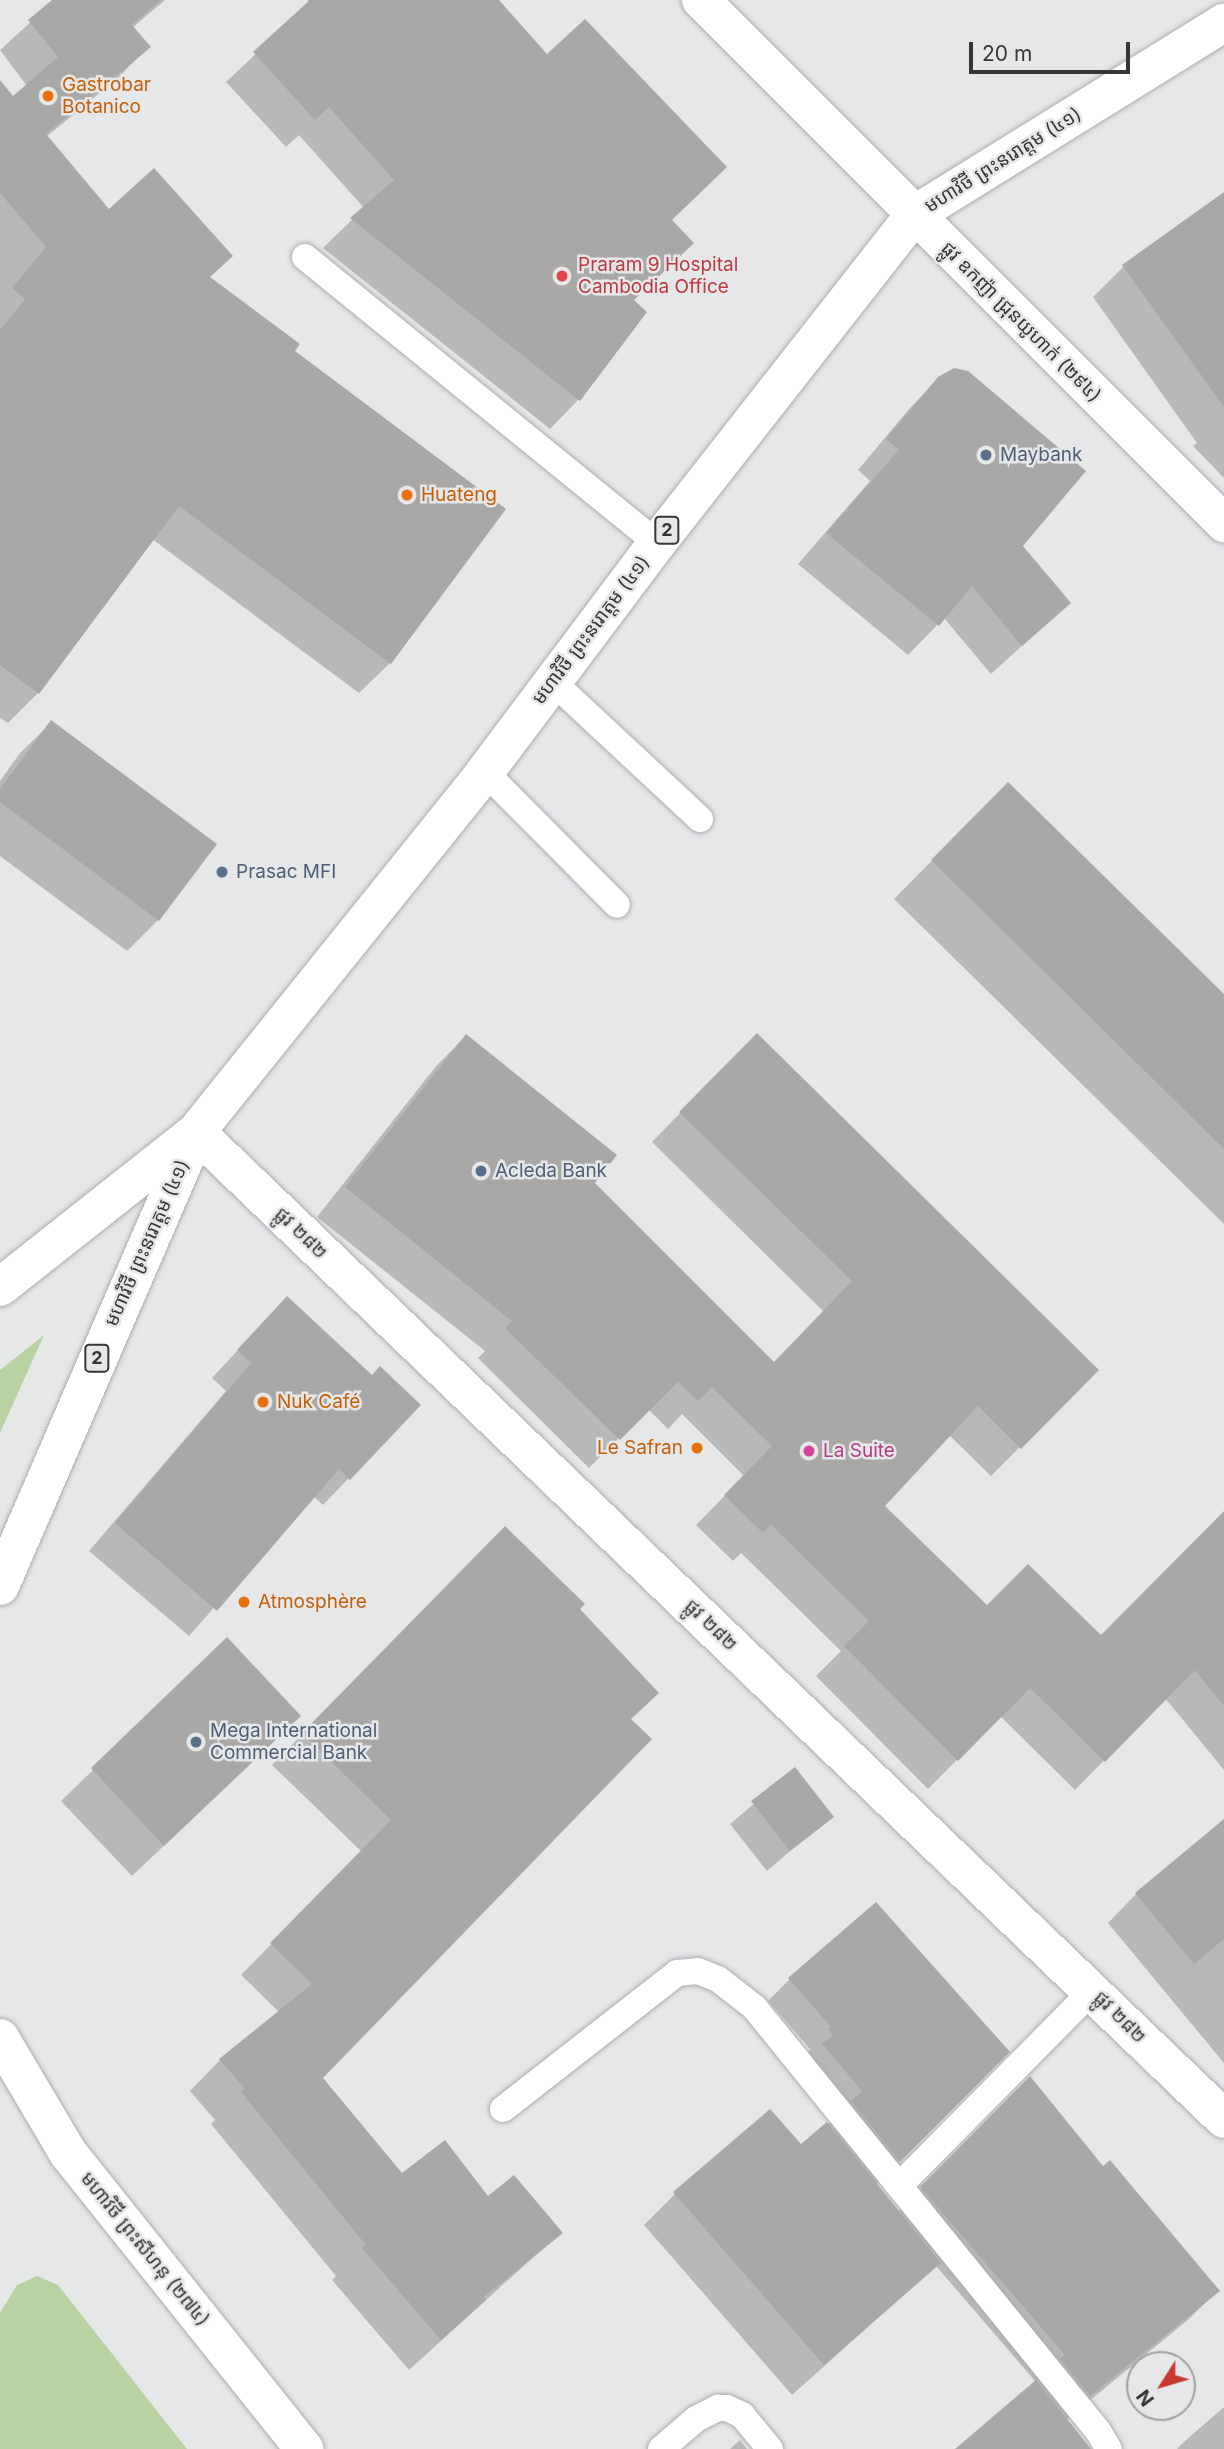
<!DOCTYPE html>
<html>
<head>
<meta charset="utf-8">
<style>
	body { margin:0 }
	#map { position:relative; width:1224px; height:2449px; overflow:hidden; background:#e5e7e9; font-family:Inter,"Noto Sans Khmer",sans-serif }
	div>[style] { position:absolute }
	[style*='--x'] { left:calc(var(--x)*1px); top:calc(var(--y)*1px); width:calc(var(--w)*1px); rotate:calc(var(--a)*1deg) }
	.green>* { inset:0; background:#b8d2a3 }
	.shadow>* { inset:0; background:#0003 }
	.building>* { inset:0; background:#a9a8a6 }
	.roads { filter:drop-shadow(0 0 2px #acaeb0) drop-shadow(0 0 2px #acaeb0) }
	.lane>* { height:26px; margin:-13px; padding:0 13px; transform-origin:13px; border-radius:13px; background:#fff }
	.street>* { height:38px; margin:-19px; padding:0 19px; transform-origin:19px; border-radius:19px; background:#fff }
	.secondary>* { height:38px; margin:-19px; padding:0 19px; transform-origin:19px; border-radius:19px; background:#fff }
	.primary>* { height:38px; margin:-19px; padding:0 19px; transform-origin:19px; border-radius:19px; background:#fff }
	.dots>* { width:19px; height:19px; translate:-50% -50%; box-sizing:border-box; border:4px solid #e5e7e9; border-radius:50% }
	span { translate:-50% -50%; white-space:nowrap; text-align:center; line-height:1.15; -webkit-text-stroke:5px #e5e7e9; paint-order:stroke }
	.shield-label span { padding:2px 5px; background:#e5e7e9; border:2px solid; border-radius:5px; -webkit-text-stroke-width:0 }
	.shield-label { font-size:18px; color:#353637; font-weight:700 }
	.food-label { font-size:19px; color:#c56008 }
	.left { translate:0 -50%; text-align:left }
	.right { translate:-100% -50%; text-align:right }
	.street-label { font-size:19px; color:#353637 }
	.health-label { font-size:19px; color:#be3a42 }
	.service-label { font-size:19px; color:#4e5e75 }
	.hotel-label { font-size:19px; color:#b23c85 }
	.north { position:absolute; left:1126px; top:2351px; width:70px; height:70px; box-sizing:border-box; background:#e5e7e9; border:2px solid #9fa0a2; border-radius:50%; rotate:233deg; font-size:19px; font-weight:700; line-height:28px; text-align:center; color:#353637 }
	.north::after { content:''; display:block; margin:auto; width:24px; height:32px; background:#c73a30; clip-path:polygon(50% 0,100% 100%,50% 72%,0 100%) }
	.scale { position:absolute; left:969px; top:42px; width:161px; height:32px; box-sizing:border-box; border:4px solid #353637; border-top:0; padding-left:9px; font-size:21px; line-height:24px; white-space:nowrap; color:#353637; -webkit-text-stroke:5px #e5e7e9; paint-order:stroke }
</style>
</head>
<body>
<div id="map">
	<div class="green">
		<i style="clip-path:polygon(44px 1335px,0 1433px,0 1370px)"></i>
		<i style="clip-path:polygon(37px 2276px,58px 2285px,187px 2449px,0 2449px,0 2313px,17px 2285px)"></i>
	</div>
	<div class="shadow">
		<i style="clip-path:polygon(55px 0,165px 0,132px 28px,148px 47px,118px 78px,46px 137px,109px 211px,209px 277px,292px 351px,390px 663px,359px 693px,152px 539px,38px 693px,8px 723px,0 718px,0 110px,27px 86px,0 50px)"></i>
		<i style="clip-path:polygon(307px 0,496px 0,670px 220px,633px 301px,645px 312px,578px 400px,550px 429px,323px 248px,364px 208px,299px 135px,286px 147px,226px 82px,310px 3px)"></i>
		<i style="clip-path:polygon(1224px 195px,1224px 478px,1193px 446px,1197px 443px,1093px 297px,1124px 266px)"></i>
		<i style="clip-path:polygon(939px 378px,1021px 546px,1069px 603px,991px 674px,944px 618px,908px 655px,798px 564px,870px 481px,858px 470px,909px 409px)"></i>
		<i style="clip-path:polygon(51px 723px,158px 920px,127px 951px,0 856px,0 781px,20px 753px)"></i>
		<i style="clip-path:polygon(1008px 784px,1224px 997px,1224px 1224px,894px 899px)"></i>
		<i style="clip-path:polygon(466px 1036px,593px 1184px,773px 1364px,824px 1312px,652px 1142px,728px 1064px,1097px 1370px,991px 1476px,949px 1435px,883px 1506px,987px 1607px,1101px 1638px,1224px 1523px,1224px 1770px,1165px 1698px,1075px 1790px,1000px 1716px,928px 1789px,816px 1676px,841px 1651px,741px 1553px,733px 1561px,696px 1525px,744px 1476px,682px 1414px,668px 1429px,648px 1409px,589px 1468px,478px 1358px,485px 1351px,317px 1217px,437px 1065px)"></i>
		<i style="clip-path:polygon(261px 1325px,371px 1377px,349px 1478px,323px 1505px,313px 1496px,189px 1636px,89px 1551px,226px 1391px,212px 1378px)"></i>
		<i style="clip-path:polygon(474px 1559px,577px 1609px,630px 1720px,321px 2078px,402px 2176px,488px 2199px,560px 2233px,409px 2370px,332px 2280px,336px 2276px,211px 2124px,215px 2120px,190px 2091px,220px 2060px,279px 2012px,241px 1975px,362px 1852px,272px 1765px)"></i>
		<i style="clip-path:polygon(227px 1640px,268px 1747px,132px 1876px,61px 1801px)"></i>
		<i style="clip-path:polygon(795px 1769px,831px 1816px,767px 1871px,730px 1824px)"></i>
		<i style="clip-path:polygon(1224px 1821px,1224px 2063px,1108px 1923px,1136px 1894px)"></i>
		<i style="clip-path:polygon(790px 1979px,1007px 2052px,876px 2185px,898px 2212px,1030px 2079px,1103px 2168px,1218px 2290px,1189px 2319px,1066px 2420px,1081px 2449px,958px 2449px,1036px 2382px,936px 2266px,792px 2395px,644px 2225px,675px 2194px,800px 2147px,841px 2113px,802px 2067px,812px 2057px,808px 2052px,811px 2050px,768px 2001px)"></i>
		<i style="clip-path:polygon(1224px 2407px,1224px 2449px,1177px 2449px,1186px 2440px)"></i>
		<i style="clip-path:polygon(740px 2440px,747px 2449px,730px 2449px)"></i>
	</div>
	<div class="building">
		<i style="clip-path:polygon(52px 0,161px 0,132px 25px,151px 47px,46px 134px,109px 209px,154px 168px,233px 256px,210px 277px,300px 344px,295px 351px,506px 509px,391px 664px,179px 506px,39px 694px,0 665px,0 330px,25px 299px,12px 288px,46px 247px,0 193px,0 80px,13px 96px,58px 57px,28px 20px)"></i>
		<i style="clip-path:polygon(310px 0,499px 0,547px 54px,585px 19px,727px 167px,672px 220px,694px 243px,634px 300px,647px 312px,580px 401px,350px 218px,394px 180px,329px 107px,315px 120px,253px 52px)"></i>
		<i style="clip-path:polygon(1224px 192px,1224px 407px,1122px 265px)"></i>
		<i style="clip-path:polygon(954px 368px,968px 371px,1086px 471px,1023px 546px,1071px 603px,1022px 646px,972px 586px,939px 626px,826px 533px,899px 450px,886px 439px,938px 377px)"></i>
		<i style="clip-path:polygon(51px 720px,217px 844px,159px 921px,0 802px,0 789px)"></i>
		<i style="clip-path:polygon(1008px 782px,1224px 994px,1224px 1149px,931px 860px)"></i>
		<i style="clip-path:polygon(757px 1033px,1099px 1370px,1021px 1449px,978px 1406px,885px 1506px,987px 1605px,1028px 1564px,1101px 1635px,1224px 1511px,1224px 1706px,1195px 1670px,1105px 1762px,1030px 1688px,958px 1761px,844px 1646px,869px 1621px,771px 1525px,763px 1533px,724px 1495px,772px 1446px,712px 1387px,698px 1401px,678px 1382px,620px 1440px,505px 1328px,512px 1321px,345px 1187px,466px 1034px,617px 1155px,595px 1183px,774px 1362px,852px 1281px,679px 1112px)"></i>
		<i style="clip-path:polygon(287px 1296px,372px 1375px,380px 1366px,421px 1405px,350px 1480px,339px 1469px,217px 1611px,115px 1523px,251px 1363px,237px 1350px)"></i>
		<i style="clip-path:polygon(505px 1526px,585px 1604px,580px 1609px,659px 1693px,631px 1719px,652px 1739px,323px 2078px,402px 2173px,445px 2140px,488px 2196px,514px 2175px,563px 2233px,484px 2297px,486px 2300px,441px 2340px,362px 2248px,366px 2245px,241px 2092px,245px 2089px,219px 2059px,312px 1984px,270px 1943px,391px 1820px,302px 1733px)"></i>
		<i style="clip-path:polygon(227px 1637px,301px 1716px,164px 1846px,91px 1768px)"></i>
		<i style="clip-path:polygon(795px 1767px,834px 1817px,790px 1851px,751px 1801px)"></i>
		<i style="clip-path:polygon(1224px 1819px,1224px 1939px,1194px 1964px,1135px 1893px)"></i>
		<i style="clip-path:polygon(876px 1902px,1010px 2052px,900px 2162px,851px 2101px,862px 2091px,822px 2044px,833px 2035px,828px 2030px,831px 2027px,788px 1978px)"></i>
		<i style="clip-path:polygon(1030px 2076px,1103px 2166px,1110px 2160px,1220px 2291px,1090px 2396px,1060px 2359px,1065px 2355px,920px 2187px)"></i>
		<i style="clip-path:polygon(770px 2109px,801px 2144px,827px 2122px,941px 2263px,824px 2365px,673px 2192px)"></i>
		<i style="clip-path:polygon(1036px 2380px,1091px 2449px,955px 2449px)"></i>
	</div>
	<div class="roads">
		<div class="lane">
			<i style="--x:305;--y:257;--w:454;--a:39.1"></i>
			<i style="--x:553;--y:682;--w:201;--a:43"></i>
			<i style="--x:485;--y:772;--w:187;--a:45.2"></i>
			<i style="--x:503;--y:2109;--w:221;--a:-38"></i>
			<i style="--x:677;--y:1973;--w:21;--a:-5"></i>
			<i style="--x:698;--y:1971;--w:22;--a:22"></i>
			<i style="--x:718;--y:1979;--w:46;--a:37.9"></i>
			<i style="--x:754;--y:2007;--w:546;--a:50.95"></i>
			<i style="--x:1098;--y:2431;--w:21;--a:59"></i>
			<i style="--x:899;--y:2186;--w:276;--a:-45.3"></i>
			<i style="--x:661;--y:2449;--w:46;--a:-40.6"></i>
			<i style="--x:696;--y:2419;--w:25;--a:-27"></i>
			<i style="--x:718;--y:2408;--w:9;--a:0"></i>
			<i style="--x:727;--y:2408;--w:17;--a:25"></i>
			<i style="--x:742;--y:2415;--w:44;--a:50.5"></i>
		</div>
		<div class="street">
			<i style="--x:196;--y:1132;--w:1425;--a:43.83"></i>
		</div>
		<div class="secondary">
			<i style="--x:701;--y:0;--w:740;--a:45"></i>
		</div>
		<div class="primary">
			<i style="--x:0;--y:1287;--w:250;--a:-38.3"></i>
			<i style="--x:196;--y:1132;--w:462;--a:-51.2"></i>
			<i style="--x:485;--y:772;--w:286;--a:-53.1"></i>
			<i style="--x:657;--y:543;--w:417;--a:-51.9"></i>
			<i style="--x:914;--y:215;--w:365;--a:-31.8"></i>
			<i style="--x:0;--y:1586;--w:489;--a:-66.6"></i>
			<i style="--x:0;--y:2038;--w:134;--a:59.4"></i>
			<i style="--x:68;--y:2153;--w:379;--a:51.4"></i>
		</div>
	</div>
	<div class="dots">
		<i style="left:48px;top:96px;background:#e8710a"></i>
		<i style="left:562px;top:276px;background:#e0444e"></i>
		<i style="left:986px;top:455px;background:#5c6f8a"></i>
		<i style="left:407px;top:495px;background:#e8710a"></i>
		<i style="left:222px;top:872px;background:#5c6f8a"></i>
		<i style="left:481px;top:1171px;background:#5c6f8a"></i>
		<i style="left:263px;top:1402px;background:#e8710a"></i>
		<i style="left:697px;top:1448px;background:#e8710a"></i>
		<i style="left:809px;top:1451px;background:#d1479c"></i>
		<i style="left:244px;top:1602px;background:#e8710a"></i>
		<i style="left:196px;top:1742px;background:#5c6f8a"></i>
	</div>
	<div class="shield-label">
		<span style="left:667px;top:530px">2</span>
		<span style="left:97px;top:1358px">2</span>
	</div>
	<div class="food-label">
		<span class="left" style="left:62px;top:96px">Gastrobar<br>Botanico</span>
		<span class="left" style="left:421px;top:495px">Huateng</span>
		<span class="left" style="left:277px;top:1402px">Nuk Café</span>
		<span class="right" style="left:683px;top:1448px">Le Safran</span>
		<span class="left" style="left:258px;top:1602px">Atmosphère</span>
	</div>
	<div class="street-label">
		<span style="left:1003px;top:160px;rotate:-32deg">មហាវិថី ព្រះនរោត្តម (៤១)</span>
		<span style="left:1021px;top:322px;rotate:45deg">ផ្លូវ ឧកញ៉ា ជ្រុនយូហាក់ (២៩៤)</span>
		<span style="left:591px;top:630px;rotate:-53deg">មហាវិថី ព្រះនរោត្តម (៤១)</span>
		<span style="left:301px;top:1233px;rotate:44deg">ផ្លូវ ២៨២</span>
		<span style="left:147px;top:1243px;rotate:-66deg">មហាវិថី ព្រះនរោត្តម (៤១)</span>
		<span style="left:711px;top:1625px;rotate:44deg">ផ្លូវ ២៨២</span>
		<span style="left:1120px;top:2017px;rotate:45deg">ផ្លូវ ២៨២</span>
		<span style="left:145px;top:2249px;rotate:51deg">មហាវិថី ព្រះសីហនុ (២៧៤)</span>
	</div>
	<div class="health-label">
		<span class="left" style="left:578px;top:276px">Praram 9 Hospital<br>Cambodia Office</span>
	</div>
	<div class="service-label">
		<span class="left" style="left:1000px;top:455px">Maybank</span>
		<span class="left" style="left:236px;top:872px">Prasac MFI</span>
		<span class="left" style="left:495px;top:1171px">Acleda Bank</span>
		<span class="left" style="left:210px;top:1742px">Mega International<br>Commercial Bank</span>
	</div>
	<div class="hotel-label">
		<span class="left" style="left:823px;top:1451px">La Suite</span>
	</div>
	<div class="north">N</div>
	<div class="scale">20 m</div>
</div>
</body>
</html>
